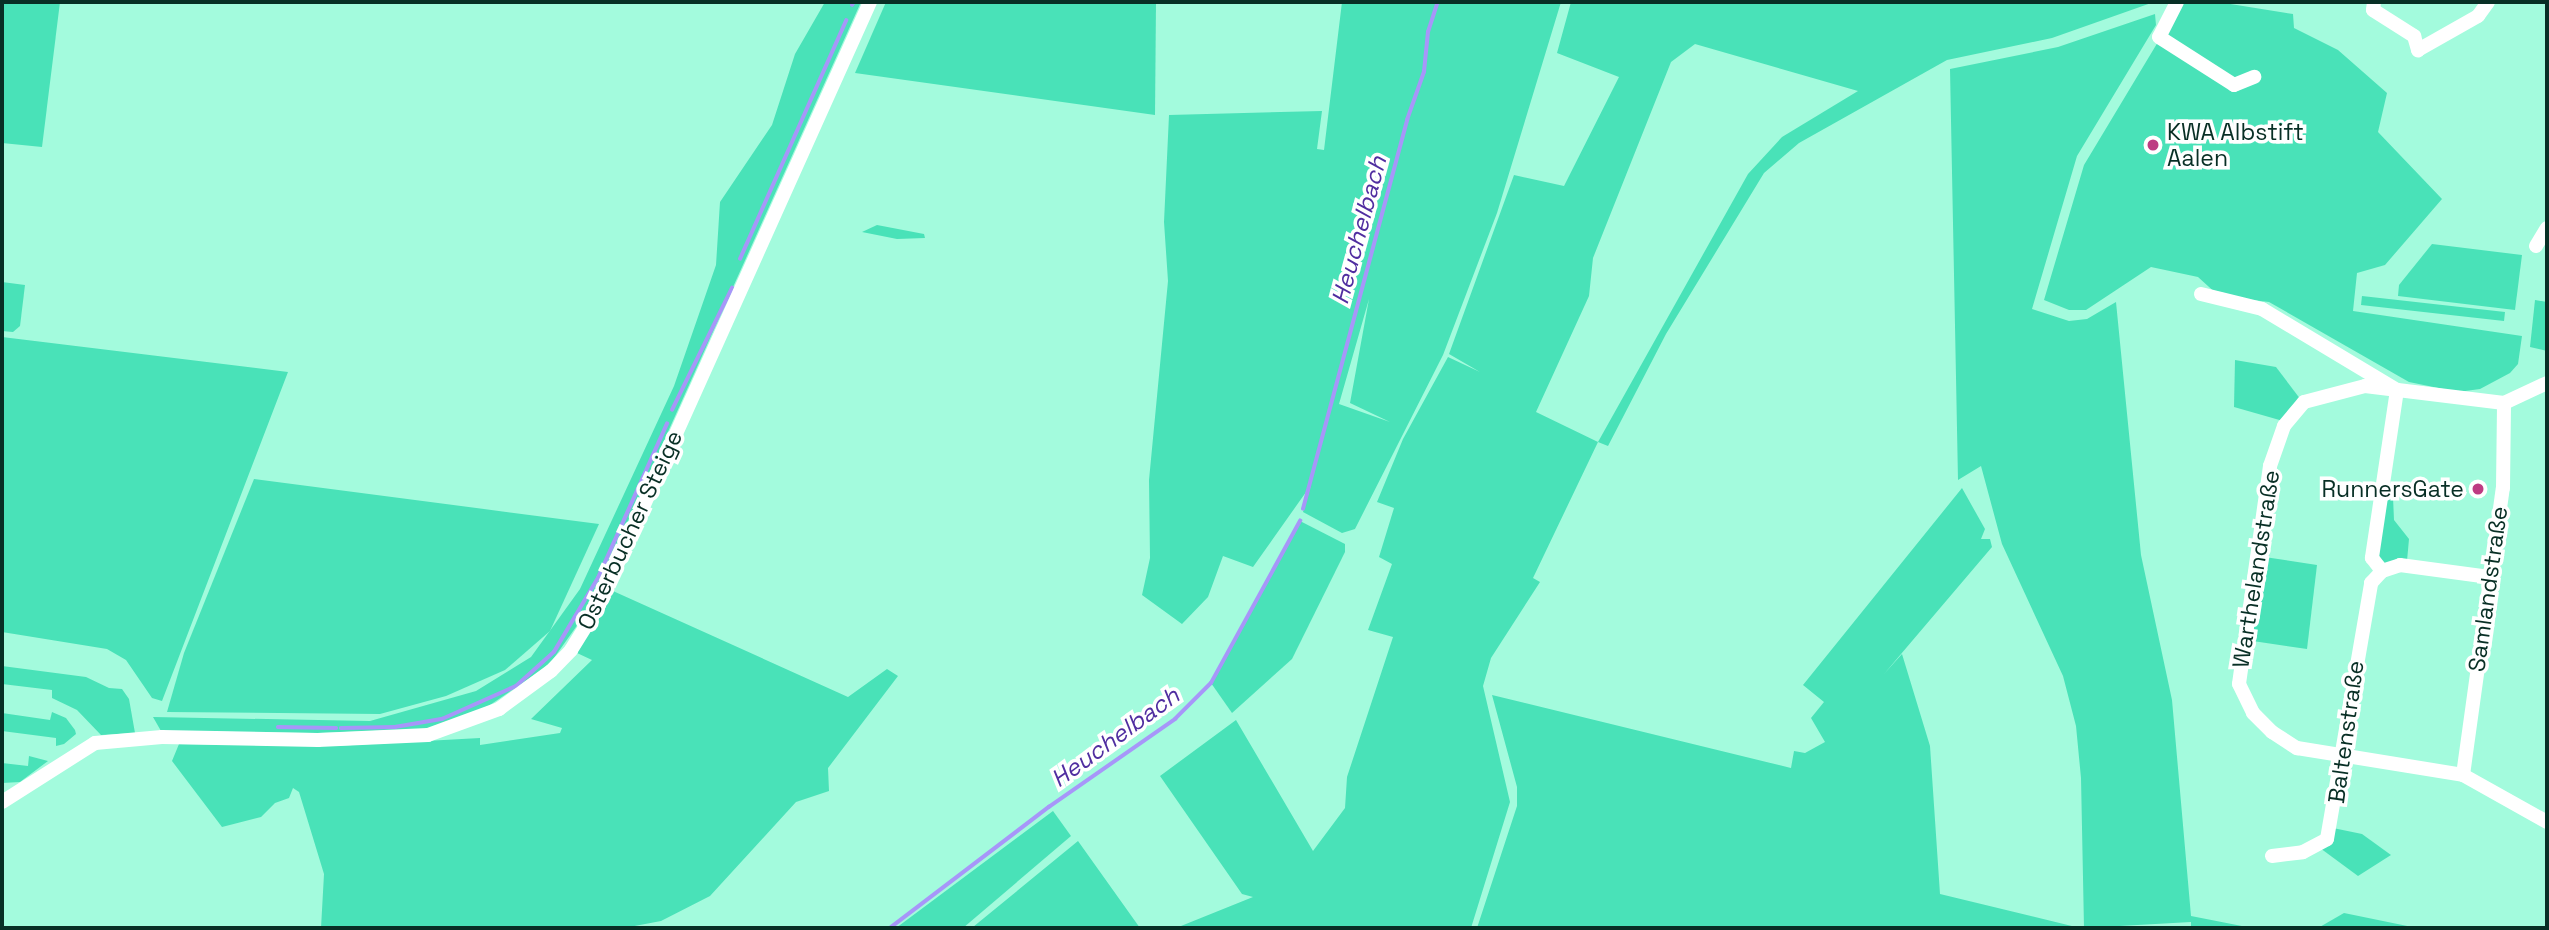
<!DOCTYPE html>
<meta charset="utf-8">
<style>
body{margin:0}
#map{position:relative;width:2549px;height:930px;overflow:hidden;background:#a3fbdd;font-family:"Space Grotesk",sans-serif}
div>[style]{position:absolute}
.green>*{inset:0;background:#49e2b8}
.stream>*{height:3.5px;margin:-1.75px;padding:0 1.75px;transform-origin:1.75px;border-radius:1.75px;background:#a796f9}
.street>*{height:14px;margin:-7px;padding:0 7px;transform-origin:7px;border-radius:7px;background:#fff}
.dots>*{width:19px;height:19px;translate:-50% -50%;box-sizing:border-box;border:4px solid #fff;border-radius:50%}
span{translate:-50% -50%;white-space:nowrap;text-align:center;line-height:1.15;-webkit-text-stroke:7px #fff;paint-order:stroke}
.poi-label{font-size:23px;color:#082f25}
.left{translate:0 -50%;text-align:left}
.right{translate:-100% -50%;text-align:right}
.street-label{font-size:23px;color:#082f25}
.water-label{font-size:24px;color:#502ea0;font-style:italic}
.frame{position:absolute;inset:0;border:4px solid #082f25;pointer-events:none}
</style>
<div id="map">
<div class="green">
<div style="clip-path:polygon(2px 2px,60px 2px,42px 147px,2px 143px)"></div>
<div style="clip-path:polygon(825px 2px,861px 2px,588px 610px,549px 665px,484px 709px,427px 729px,317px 733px,161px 731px,153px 717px,370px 721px,476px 691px,531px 657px,580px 589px,674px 386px,716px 265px,720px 202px,772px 125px,795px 54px)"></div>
<div style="clip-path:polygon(886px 2px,1156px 2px,1155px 115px,855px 73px)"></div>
<div style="clip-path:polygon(evenodd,1342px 2px,1561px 2px,1497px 213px,1443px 355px,1355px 529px,1342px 533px,1303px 512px,1311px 485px,1253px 567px,1223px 556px,1208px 597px,1182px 624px,1142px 595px,1150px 558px,1149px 480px,1168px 281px,1164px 222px,1169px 115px,1322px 111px,1317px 149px,1324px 150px,1342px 2px,1369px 299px,1350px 403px,1390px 422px,1339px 404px,1369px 299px)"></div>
<div style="clip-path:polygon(evenodd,1571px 2px,2154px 2px,2052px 38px,1947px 60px,1799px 143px,1764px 173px,1666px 334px,1608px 446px,1598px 442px,1533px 578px,1540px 582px,1491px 658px,1483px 686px,1510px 802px,1471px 928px,1176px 928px,1253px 897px,1242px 894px,1160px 776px,1236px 720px,1313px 851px,1345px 808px,1347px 777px,1393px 637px,1368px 630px,1392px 564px,1379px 557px,1394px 508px,1377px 502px,1403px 439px,1448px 357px,1480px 372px,1449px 354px,1514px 175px,1564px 186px,1619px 77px,1557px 53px,1571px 2px,1695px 44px,1858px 91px,1782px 137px,1748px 174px,1598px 442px,1536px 412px,1589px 296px,1593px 258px,1671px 62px,1695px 44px)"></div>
<div style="clip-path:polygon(2182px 2px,2218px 2px,2293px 14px,2294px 28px,2338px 50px,2387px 93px,2378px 132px,2442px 199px,2385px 265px,2357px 273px,2353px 311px,2522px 336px,2518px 364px,2510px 373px,2480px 389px,2458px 392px,2409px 382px,2269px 302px,2219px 296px,2198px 277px,2151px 267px,2086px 310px,2069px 310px,2044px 300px,2084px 165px)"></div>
<div style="clip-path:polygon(2155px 14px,2156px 25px,2077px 156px,2032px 309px,2069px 321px,2087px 319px,2116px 302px,2141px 555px,2172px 700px,2191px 916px,2252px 928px,2191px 928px,2191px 922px,2084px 928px,2081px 778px,2076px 726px,2063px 676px,2002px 544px,1981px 466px,1958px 480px,1950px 69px,2058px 47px)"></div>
<div style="clip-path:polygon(877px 225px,924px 234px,925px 238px,897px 239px,862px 232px)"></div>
<div style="clip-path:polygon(2432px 244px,2522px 255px,2515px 310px,2398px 296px,2399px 285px)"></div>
<div style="clip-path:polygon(2px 282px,25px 285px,20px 326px,13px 332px,2px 331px)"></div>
<div style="clip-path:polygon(2362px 296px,2505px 312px,2504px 321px,2361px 305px)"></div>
<div style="clip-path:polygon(2535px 300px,2547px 302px,2547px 351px,2530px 347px)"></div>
<div style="clip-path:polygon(2px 337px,288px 372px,162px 701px,152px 698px,126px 660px,107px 649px,2px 632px)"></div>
<div style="clip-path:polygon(2235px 360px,2276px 367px,2301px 400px,2283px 421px,2234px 407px)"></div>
<div style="clip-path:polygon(254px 479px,599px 524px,550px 631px,505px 670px,446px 696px,380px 714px,167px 712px,184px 653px)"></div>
<div style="clip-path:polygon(1962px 488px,1985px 529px,1981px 539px,1990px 539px,1992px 547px,1884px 674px,1902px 654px,1930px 746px,1940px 894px,2080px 928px,1477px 928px,1517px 806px,1517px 787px,1492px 695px,1791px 768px,1794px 751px,1805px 753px,1825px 742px,1811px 718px,1824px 702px,1803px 685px)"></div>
<div style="clip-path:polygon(2382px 495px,2393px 497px,2394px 520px,2409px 539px,2407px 561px,2384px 566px,2375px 557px)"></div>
<div style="clip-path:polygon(1300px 521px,1345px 544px,1345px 552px,1292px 659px,1232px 713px,1211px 683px)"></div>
<div style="clip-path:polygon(2258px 556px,2317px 565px,2307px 649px,2246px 640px)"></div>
<div style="clip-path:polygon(613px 591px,848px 697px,887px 669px,898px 676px,828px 768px,829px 791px,796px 802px,710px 896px,661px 921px,624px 928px,321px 928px,324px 874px,299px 792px,293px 788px,289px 798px,275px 803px,261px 817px,222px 827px,172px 761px,179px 744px,335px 746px,480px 738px,480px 745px,560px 733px,562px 728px,531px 719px,592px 660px,577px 653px)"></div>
<div style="clip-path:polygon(2px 666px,86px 677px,109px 688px,122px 689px,129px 699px,135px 733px,101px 735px,77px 710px,52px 698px,52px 690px,2px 684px)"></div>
<div style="clip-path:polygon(52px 712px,66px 718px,75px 730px,76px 734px,64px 744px,56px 746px,56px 738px,2px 731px,2px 713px,50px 720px)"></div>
<div style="clip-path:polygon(29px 756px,48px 761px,20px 782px,2px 783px,2px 763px,28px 766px)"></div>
<div style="clip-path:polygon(1053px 811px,1071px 836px,963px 928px,896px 928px)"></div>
<div style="clip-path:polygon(2333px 828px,2362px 834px,2391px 855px,2358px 876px,2320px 848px)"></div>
<div style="clip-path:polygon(1078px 841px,1140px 928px,971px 928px,973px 927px)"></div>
<div style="clip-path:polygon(2344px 913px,2417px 928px,2318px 928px)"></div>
</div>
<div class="stream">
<div style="left:852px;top:5px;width:4px;rotate:-56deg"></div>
<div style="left:740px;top:259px;width:261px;rotate:-66deg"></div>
<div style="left:672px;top:410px;width:136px;rotate:-63.8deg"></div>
<div style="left:1303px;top:509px;width:403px;rotate:-75deg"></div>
<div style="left:1407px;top:120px;width:51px;rotate:-70.5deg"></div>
<div style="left:1424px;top:72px;width:40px;rotate:-84.3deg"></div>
<div style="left:1428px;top:32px;width:32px;rotate:-72deg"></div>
<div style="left:278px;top:727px;width:58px;rotate:1deg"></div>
<div style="left:341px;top:728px;width:54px;rotate:-1.1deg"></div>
<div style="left:395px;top:727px;width:48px;rotate:-9.7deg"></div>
<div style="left:442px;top:719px;width:81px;rotate:-24deg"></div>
<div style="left:516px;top:686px;width:51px;rotate:-41.8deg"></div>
<div style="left:554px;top:652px;width:86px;rotate:-59.3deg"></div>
<div style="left:598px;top:578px;width:169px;rotate:-65.9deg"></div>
<div style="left:890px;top:928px;width:200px;rotate:-37.3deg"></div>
<div style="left:1049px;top:807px;width:154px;rotate:-34.9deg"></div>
<div style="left:1175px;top:719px;width:51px;rotate:-45deg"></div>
<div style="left:1211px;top:683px;width:185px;rotate:-61.2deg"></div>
</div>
<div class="street">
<div style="left:2177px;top:2px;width:39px;rotate:117deg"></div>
<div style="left:2159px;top:37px;width:89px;rotate:32.6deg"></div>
<div style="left:2234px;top:85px;width:22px;rotate:-22deg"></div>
<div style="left:2374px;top:2px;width:8px;rotate:97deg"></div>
<div style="left:2373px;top:10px;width:49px;rotate:32.4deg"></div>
<div style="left:2414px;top:36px;width:15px;rotate:74deg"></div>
<div style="left:2418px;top:50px;width:69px;rotate:-29.5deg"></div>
<div style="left:2478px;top:16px;width:17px;rotate:-54deg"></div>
<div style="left:2536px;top:246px;width:21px;rotate:-59deg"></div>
<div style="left:2201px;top:294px;width:63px;rotate:13.8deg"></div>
<div style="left:2262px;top:309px;width:157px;rotate:31deg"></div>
<div style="left:2397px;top:390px;width:170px;rotate:98.5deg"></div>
<div style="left:2372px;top:558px;width:16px;rotate:52deg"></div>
<div style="left:2547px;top:383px;width:47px;rotate:155.1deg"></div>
<div style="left:2504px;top:403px;width:140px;rotate:-173deg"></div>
<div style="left:2365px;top:386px;width:63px;rotate:165.3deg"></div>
<div style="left:2304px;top:402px;width:31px;rotate:130deg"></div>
<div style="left:2284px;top:426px;width:42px;rotate:109.3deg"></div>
<div style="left:2270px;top:466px;width:220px;rotate:98.1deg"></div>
<div style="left:2239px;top:684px;width:32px;rotate:64deg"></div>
<div style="left:2253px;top:713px;width:27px;rotate:45deg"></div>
<div style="left:2272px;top:732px;width:30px;rotate:33deg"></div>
<div style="left:2297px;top:748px;width:168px;rotate:9.2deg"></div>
<div style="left:2463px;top:775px;width:96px;rotate:29.2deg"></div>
<div style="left:2463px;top:775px;width:290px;rotate:-82.1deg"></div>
<div style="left:2503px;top:488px;width:85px;rotate:-89.3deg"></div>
<div style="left:2px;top:802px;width:110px;rotate:-32.4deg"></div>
<div style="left:95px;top:743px;width:67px;rotate:-5.1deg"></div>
<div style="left:162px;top:737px;width:156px;rotate:1.1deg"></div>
<div style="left:318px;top:740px;width:110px;rotate:-2.6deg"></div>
<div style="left:428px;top:735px;width:76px;rotate:-20.1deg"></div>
<div style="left:499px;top:709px;width:64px;rotate:-36.2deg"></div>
<div style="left:551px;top:671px;width:29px;rotate:-46deg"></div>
<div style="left:571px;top:650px;width:53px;rotate:-58.1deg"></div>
<div style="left:599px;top:605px;width:661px;rotate:-65.8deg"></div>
<div style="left:2272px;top:856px;width:31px;rotate:-7deg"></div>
<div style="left:2303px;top:852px;width:27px;rotate:-28deg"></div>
<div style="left:2327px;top:839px;width:260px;rotate:-80.2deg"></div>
<div style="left:2371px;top:583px;width:16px;rotate:-47deg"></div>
<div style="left:2382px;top:571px;width:19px;rotate:-18deg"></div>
<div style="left:2400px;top:565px;width:90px;rotate:7.7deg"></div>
</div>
<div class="dots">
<div style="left:2153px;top:145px;background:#bd3b82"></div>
<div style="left:2478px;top:489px;background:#bd3b82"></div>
</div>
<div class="poi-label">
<span class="left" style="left:2167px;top:145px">KWA Albstift<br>Aalen</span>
<span class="right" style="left:2464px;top:489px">RunnersGate</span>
</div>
<div class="street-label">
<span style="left:630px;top:530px;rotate:-65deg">Osterbucher Steige</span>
<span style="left:2256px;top:569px;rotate:-81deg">Warthelandstraße</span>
<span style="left:2488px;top:589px;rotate:-82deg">Samlandstraße</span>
<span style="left:2346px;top:732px;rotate:-82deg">Baltenstraße</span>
</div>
<div class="water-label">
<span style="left:1359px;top:230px;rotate:-75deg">Heuchelbach</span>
<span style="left:1115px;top:737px;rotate:-36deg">Heuchelbach</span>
</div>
<div class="frame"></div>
</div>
